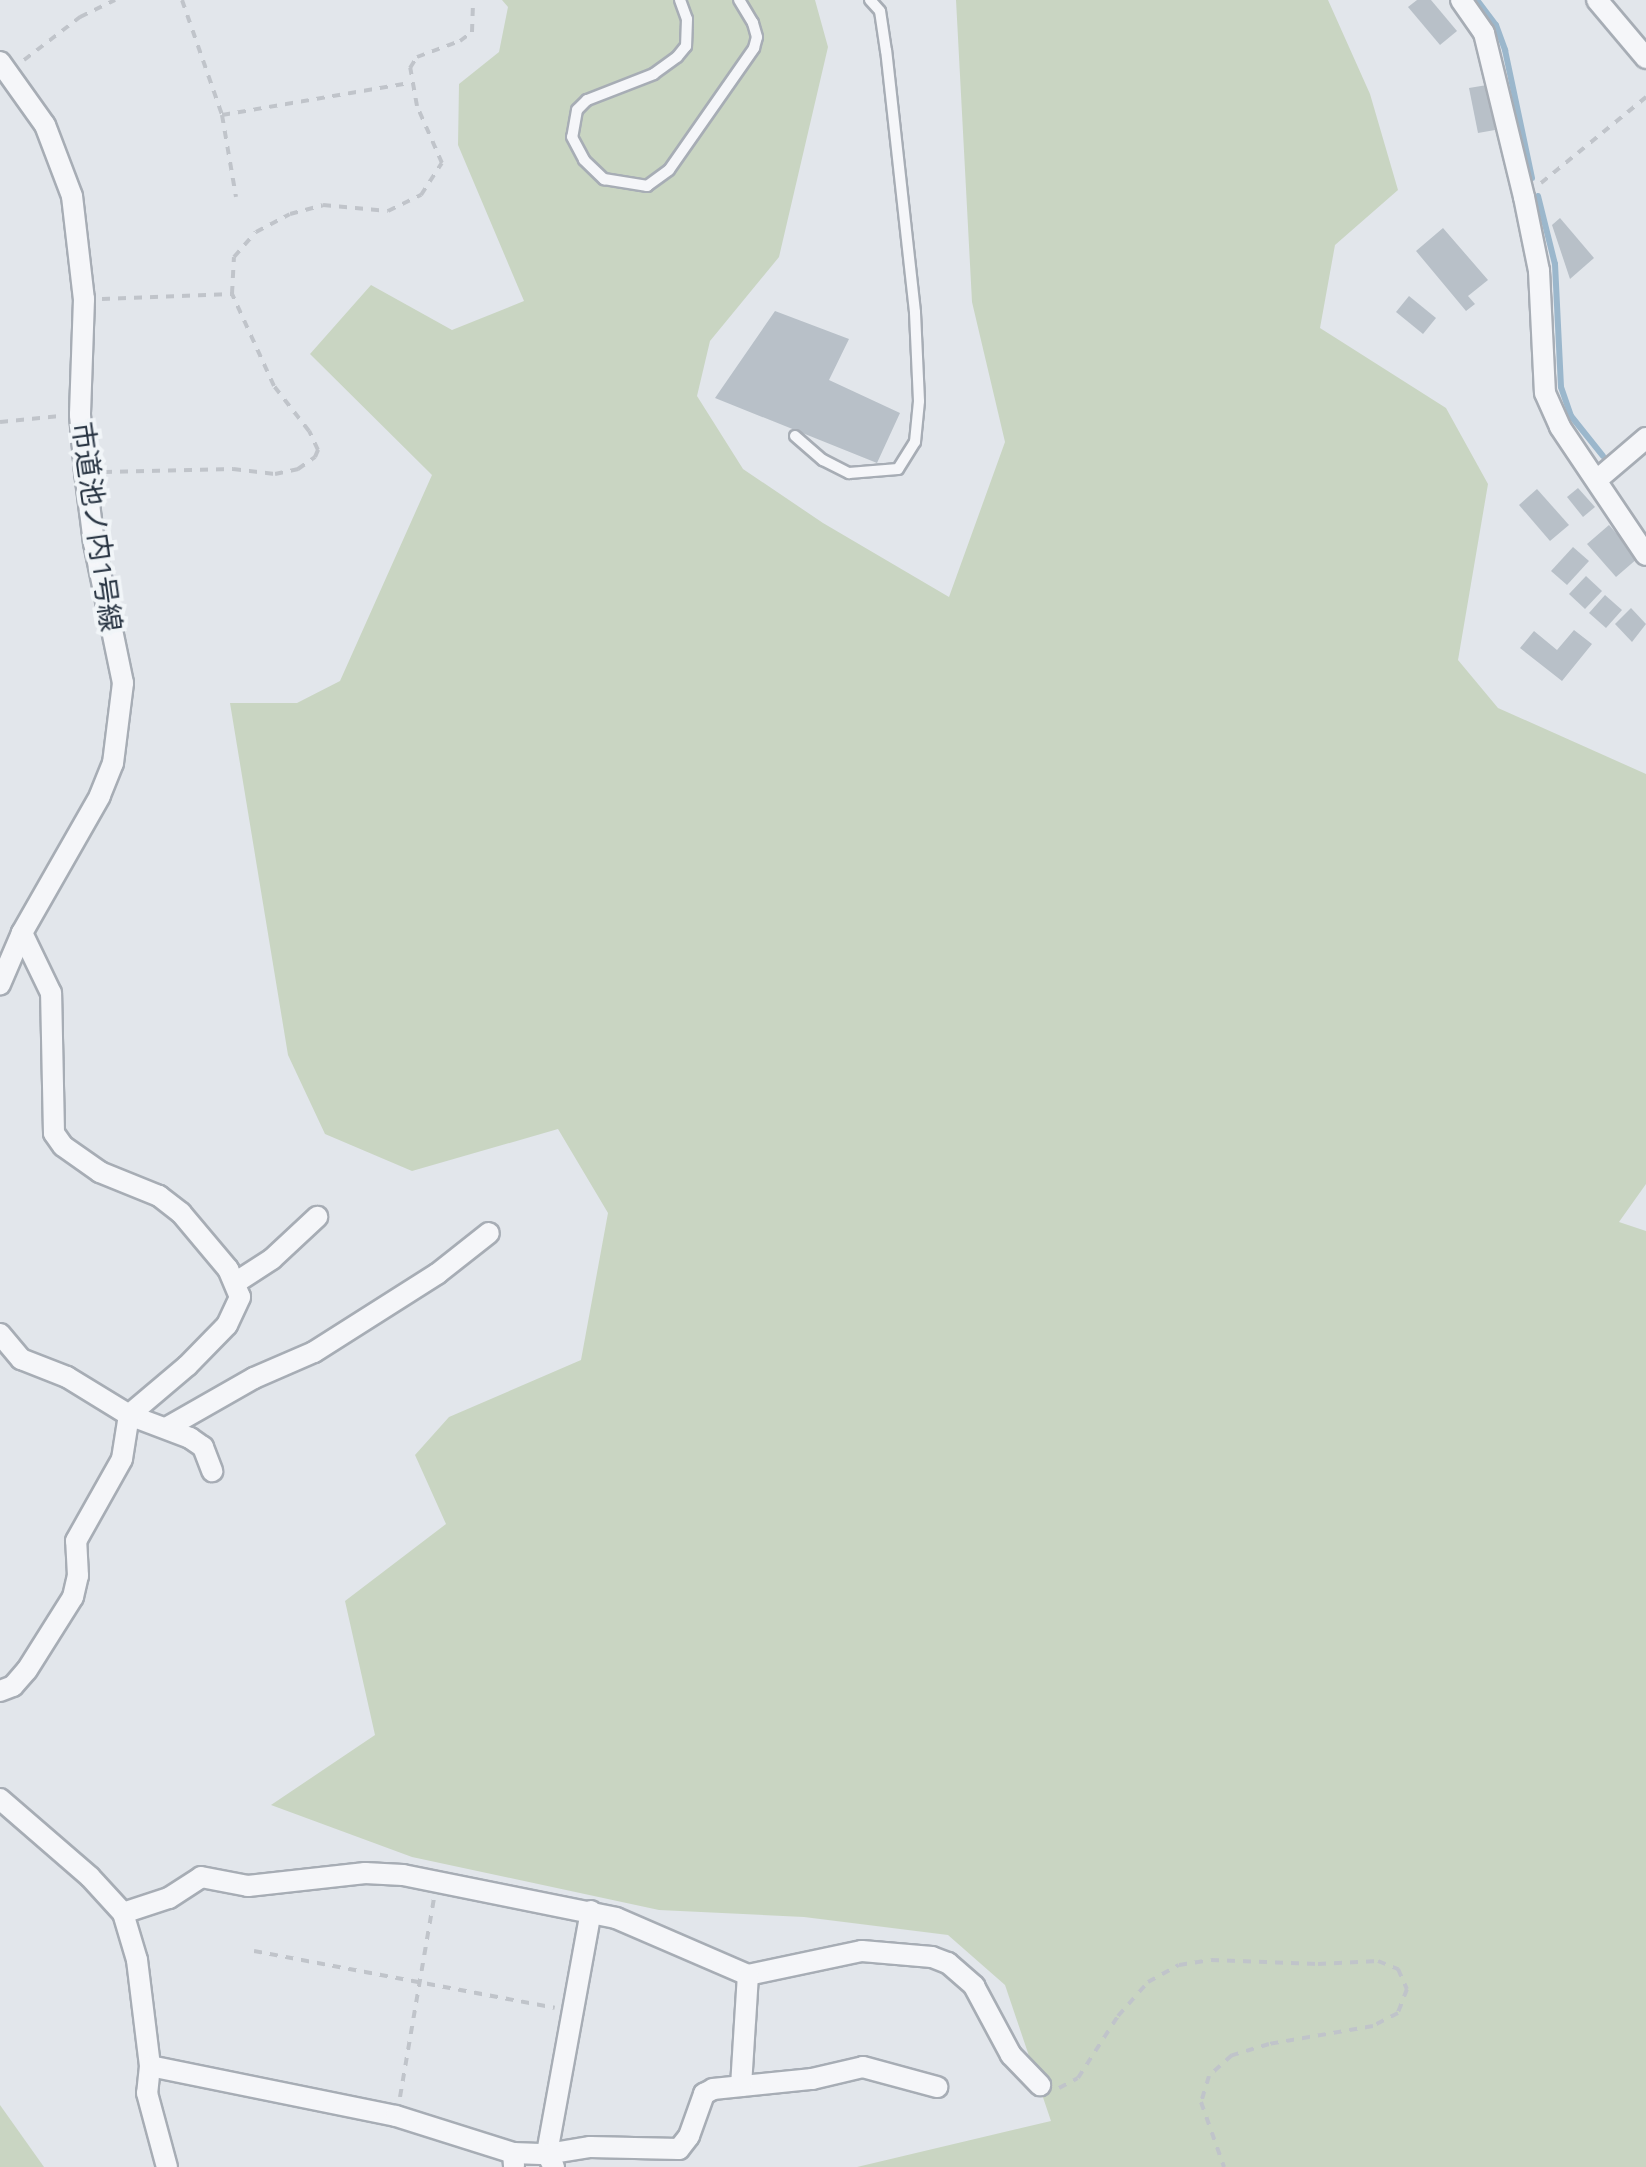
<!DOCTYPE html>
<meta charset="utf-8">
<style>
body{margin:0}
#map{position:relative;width:1646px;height:2167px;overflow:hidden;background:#e2e6eb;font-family:"Titillium Web","Noto Sans JP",sans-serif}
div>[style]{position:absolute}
.green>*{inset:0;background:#c9d5c2}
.stream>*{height:6px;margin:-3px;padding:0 3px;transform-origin:3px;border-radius:3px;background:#9bb7cc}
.building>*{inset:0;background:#b8c0c8}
.path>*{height:4px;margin-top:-2px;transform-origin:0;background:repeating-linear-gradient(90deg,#c0c4ca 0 8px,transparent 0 16px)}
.roads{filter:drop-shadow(2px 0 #a7adb5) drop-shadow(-2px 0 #a7adb5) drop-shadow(0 2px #a7adb5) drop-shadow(0 -2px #a7adb5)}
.service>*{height:10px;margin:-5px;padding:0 5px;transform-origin:5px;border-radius:5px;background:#f5f6f9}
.minor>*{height:20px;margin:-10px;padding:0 10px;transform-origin:10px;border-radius:10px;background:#f5f6f9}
span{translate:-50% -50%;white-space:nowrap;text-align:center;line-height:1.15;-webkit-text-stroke:8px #f1f5f8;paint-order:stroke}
.street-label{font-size:28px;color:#293543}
</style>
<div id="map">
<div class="green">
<div style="clip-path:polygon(502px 0,815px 0,828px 47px,779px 257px,710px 341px,697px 396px,743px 469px,823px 523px,949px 597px,1005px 442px,972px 302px,956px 0,1328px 0,1370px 94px,1398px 190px,1335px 245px,1320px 328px,1446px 408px,1488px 484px,1458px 660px,1498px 708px,1646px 774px,1646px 1184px,1619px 1222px,1646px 1231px,1646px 2167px,857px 2167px,1051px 2121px,1005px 1985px,948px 1935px,804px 1917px,659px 1910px,412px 1857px,271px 1805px,375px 1735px,345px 1601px,446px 1524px,415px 1455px,449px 1417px,581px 1360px,608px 1213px,558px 1129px,412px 1171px,325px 1134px,288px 1055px,230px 703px,297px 703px,340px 681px,432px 475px,310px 354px,371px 285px,452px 330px,524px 301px,458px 145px,459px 84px,499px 52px,508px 7px)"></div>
<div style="clip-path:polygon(0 2105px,44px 2167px,0 2167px)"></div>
</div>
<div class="stream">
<div style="left:1477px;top:0;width:31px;rotate:53deg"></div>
<div style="left:1496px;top:25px;width:27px;rotate:70deg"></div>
<div style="left:1505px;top:50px;width:131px;rotate:78.1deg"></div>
<div style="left:1538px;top:196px;width:70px;rotate:76deg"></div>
<div style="left:1555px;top:264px;width:123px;rotate:87.2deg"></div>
<div style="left:1561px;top:387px;width:31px;rotate:71deg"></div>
<div style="left:1571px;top:416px;width:51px;rotate:51.3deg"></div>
</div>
<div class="building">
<div style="clip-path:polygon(1417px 0,1431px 0,1457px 31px,1440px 45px,1408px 7px)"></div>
<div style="clip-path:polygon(1487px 85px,1495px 130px,1478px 133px,1469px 88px)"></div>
<div style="clip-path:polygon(1560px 218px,1594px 258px,1570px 279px,1552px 225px)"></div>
<div style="clip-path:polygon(1443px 228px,1488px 280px,1468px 296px,1475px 304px,1466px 311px,1416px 251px)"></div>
<div style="clip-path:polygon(1409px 296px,1436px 318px,1423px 334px,1396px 312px)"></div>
<div style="clip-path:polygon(775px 311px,849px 339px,829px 380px,900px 413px,877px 463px,715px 398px)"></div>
<div style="clip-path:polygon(1578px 488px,1595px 507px,1583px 517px,1567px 497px)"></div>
<div style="clip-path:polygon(1537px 489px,1569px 525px,1550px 541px,1519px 505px)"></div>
<div style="clip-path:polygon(1609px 525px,1638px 558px,1616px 577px,1587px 544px)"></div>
<div style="clip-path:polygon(1573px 547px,1589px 561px,1567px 585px,1551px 571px)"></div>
<div style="clip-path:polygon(1586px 576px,1602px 591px,1585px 609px,1569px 594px)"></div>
<div style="clip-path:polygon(1605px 595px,1622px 610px,1606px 628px,1589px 613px)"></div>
<div style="clip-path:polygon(1631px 608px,1646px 624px,1632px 642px,1615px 624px)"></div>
<div style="clip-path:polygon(1574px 630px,1592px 644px,1562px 681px,1520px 648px,1534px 631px,1557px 650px)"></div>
</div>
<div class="path">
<div style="left:182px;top:0;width:122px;rotate:70.8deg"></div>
<div style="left:222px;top:115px;width:83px;rotate:80.3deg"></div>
<div style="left:24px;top:60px;width:71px;rotate:-37.5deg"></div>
<div style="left:80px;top:17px;width:39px;rotate:-26deg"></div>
<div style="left:222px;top:115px;width:190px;rotate:-9.7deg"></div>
<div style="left:1541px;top:183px;width:136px;rotate:-39.3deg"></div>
<div style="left:102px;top:299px;width:130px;rotate:-2.2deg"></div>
<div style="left:0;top:422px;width:60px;rotate:-5.7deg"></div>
<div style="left:104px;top:472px;width:129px;rotate:-1.3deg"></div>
<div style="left:233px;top:469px;width:42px;rotate:6.8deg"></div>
<div style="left:275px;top:474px;width:24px;rotate:-12deg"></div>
<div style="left:298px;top:469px;width:21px;rotate:-35deg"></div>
<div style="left:315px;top:457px;width:8px;rotate:-67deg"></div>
<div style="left:318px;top:450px;width:21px;rotate:-115deg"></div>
<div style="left:309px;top:431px;width:57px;rotate:-127.9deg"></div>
<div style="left:274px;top:386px;width:101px;rotate:-114.5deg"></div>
<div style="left:232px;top:294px;width:37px;rotate:-87deg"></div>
<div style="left:234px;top:257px;width:33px;rotate:-49deg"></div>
<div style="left:256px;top:232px;width:38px;rotate:-28deg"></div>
<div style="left:290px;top:214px;width:34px;rotate:-15deg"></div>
<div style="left:323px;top:205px;width:65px;rotate:5.3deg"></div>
<div style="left:388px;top:211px;width:37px;rotate:-26deg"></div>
<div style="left:421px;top:195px;width:38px;rotate:-57deg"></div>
<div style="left:442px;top:163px;width:62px;rotate:-113.7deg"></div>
<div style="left:417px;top:106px;width:39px;rotate:-100deg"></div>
<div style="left:410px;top:68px;width:13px;rotate:-58deg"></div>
<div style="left:417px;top:57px;width:46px;rotate:-20.4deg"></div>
<div style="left:460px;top:41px;width:15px;rotate:-37deg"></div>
<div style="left:472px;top:32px;width:32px;rotate:-88deg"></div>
<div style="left:254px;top:1951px;width:306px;rotate:10.7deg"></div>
<div style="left:1059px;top:2088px;width:21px;rotate:-28deg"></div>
<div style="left:1078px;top:2078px;width:74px;rotate:-57.2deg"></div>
<div style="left:1118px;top:2016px;width:45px;rotate:-48.6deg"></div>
<div style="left:1148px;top:1982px;width:35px;rotate:-29deg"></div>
<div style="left:1179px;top:1965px;width:32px;rotate:-9deg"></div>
<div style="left:1211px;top:1960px;width:107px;rotate:2.1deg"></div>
<div style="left:1318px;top:1964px;width:60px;rotate:-2.9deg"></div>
<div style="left:1378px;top:1961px;width:22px;rotate:22deg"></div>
<div style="left:1398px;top:1969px;width:22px;rotate:66deg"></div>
<div style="left:1407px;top:1989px;width:26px;rotate:111deg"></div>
<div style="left:1398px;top:2013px;width:28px;rotate:153deg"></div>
<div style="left:1373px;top:2026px;width:106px;rotate:170.2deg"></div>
<div style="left:1269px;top:2044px;width:39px;rotate:163deg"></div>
<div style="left:1232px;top:2055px;width:31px;rotate:138deg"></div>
<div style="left:1209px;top:2076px;width:27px;rotate:107deg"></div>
<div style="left:1201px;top:2102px;width:69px;rotate:70.5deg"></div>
<div style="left:400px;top:2097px;width:201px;rotate:-80.3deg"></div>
</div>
<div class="roads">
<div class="service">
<div style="left:680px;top:0;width:20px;rotate:70deg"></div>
<div style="left:687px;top:19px;width:27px;rotate:92deg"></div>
<div style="left:686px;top:46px;width:14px;rotate:129deg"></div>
<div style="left:677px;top:57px;width:29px;rotate:144deg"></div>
<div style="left:654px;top:74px;width:72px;rotate:158.8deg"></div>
<div style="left:587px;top:100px;width:14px;rotate:135deg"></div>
<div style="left:577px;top:110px;width:27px;rotate:100deg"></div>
<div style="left:572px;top:137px;width:26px;rotate:62deg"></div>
<div style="left:584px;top:160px;width:28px;rotate:44deg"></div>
<div style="left:604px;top:179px;width:44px;rotate:9.2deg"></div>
<div style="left:647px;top:186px;width:27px;rotate:-36deg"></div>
<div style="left:669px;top:170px;width:149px;rotate:-55.1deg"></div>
<div style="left:754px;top:48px;width:11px;rotate:-75deg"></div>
<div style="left:757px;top:37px;width:15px;rotate:-106deg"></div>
<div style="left:753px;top:23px;width:27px;rotate:-121deg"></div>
<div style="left:795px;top:436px;width:37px;rotate:41deg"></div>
<div style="left:823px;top:460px;width:29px;rotate:27deg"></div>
<div style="left:849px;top:473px;width:49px;rotate:-4.7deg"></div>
<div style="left:898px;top:469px;width:32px;rotate:-58deg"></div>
<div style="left:915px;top:442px;width:41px;rotate:-84.4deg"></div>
<div style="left:919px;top:401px;width:89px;rotate:-92.6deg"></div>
<div style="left:915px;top:312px;width:263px;rotate:-96.3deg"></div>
<div style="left:886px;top:51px;width:40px;rotate:-98.5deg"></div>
<div style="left:880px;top:11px;width:15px;rotate:-132deg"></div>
</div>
<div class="minor">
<div style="left:1461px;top:0;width:40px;rotate:55.1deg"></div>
<div style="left:1484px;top:33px;width:169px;rotate:76.3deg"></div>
<div style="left:1524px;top:197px;width:76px;rotate:78.5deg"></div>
<div style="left:1539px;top:271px;width:122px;rotate:87.2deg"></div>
<div style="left:1545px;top:393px;width:37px;rotate:66deg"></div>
<div style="left:1560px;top:427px;width:154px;rotate:56.1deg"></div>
<div style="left:1597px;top:0;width:76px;rotate:49.8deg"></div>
<div style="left:0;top:62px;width:77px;rotate:54.5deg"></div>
<div style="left:45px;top:125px;width:76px;rotate:69.2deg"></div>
<div style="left:72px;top:196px;width:104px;rotate:83.4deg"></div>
<div style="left:84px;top:299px;width:116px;rotate:92deg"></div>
<div style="left:80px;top:415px;width:57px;rotate:85deg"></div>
<div style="left:85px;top:472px;width:72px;rotate:82.8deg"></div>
<div style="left:94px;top:543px;width:143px;rotate:78.3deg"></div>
<div style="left:123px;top:683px;width:81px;rotate:97.1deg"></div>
<div style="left:113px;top:763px;width:35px;rotate:112deg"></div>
<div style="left:100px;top:796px;width:158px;rotate:119.7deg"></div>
<div style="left:22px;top:933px;width:56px;rotate:113.3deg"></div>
<div style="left:1598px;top:479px;width:63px;rotate:-40.5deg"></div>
<div style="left:235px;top:1283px;width:44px;rotate:-33deg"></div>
<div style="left:272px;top:1259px;width:62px;rotate:-43deg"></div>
<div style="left:0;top:1334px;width:33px;rotate:50deg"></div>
<div style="left:21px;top:1359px;width:49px;rotate:21.4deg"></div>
<div style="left:67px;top:1377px;width:73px;rotate:31.5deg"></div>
<div style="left:129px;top:1415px;width:65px;rotate:20.7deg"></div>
<div style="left:190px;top:1438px;width:16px;rotate:35deg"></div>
<div style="left:203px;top:1447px;width:26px;rotate:69deg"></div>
<div style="left:168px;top:1427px;width:99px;rotate:-29.7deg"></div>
<div style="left:254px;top:1378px;width:65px;rotate:-23.4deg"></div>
<div style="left:314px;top:1352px;width:146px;rotate:-32.4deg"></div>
<div style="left:437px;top:1274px;width:66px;rotate:-38.3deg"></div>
<div style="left:0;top:1691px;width:14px;rotate:-21deg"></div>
<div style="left:13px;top:1686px;width:21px;rotate:-49deg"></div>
<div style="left:27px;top:1670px;width:86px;rotate:-57.8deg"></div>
<div style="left:73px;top:1597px;width:22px;rotate:-77deg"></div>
<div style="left:78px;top:1576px;width:35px;rotate:-93deg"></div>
<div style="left:76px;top:1541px;width:94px;rotate:-60.7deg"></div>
<div style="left:122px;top:1459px;width:45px;rotate:-81deg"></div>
<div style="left:129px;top:1415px;width:76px;rotate:-40.2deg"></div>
<div style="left:187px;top:1366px;width:57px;rotate:-45.7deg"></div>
<div style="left:227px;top:1325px;width:31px;rotate:-65deg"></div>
<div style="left:240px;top:1297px;width:30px;rotate:-113deg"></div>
<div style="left:228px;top:1269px;width:73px;rotate:-130deg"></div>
<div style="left:181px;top:1213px;width:28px;rotate:-142deg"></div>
<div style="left:159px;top:1196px;width:64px;rotate:-157.9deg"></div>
<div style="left:100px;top:1172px;width:45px;rotate:-144.9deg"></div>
<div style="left:63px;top:1146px;width:16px;rotate:-125deg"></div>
<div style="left:54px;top:1133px;width:140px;rotate:-91.2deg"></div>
<div style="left:51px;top:993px;width:67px;rotate:-115.8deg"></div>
<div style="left:0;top:1799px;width:119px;rotate:40.9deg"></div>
<div style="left:90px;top:1877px;width:49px;rotate:47.5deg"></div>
<div style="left:123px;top:1913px;width:49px;rotate:73.4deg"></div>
<div style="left:137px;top:1960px;width:107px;rotate:83deg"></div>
<div style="left:150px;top:2066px;width:251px;rotate:11.5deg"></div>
<div style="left:396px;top:2116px;width:123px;rotate:17.5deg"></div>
<div style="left:591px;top:1911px;width:247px;rotate:100.3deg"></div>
<div style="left:547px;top:2154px;width:44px;rotate:-9.2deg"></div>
<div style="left:590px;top:2147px;width:89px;rotate:1.3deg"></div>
<div style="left:679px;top:2149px;width:16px;rotate:-52deg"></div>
<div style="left:689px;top:2136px;width:45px;rotate:-70.3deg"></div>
<div style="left:704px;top:2094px;width:10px;rotate:-29deg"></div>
<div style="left:713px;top:2089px;width:100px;rotate:-5.8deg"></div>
<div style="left:812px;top:2079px;width:52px;rotate:-13.2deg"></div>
<div style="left:863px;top:2067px;width:77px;rotate:15.1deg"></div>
<div style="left:123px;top:1913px;width:48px;rotate:-18.1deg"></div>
<div style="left:169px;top:1898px;width:38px;rotate:-33deg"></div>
<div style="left:201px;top:1877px;width:48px;rotate:10.8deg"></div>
<div style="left:248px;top:1886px;width:118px;rotate:-6.3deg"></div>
<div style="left:365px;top:1873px;width:38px;rotate:3deg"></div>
<div style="left:403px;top:1875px;width:217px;rotate:11.4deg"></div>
<div style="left:616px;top:1918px;width:144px;rotate:23.4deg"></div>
<div style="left:748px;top:1975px;width:116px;rotate:-11.9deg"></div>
<div style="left:862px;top:1951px;width:70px;rotate:4.9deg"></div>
<div style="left:932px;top:1957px;width:17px;rotate:21deg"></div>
<div style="left:948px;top:1963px;width:35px;rotate:41deg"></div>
<div style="left:974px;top:1986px;width:78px;rotate:61.8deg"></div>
<div style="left:1011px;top:2055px;width:42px;rotate:46deg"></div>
<div style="left:150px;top:2066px;width:27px;rotate:96deg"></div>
<div style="left:147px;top:2093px;width:77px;rotate:74.9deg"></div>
<div style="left:741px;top:2086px;width:111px;rotate:-86.4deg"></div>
<div style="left:514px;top:2166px;width:13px;rotate:-94deg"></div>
<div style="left:513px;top:2153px;width:34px;rotate:2deg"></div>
<div style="left:547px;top:2154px;width:15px;rotate:62deg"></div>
</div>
</div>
<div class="street-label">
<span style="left:97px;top:527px;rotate:82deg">市道池ノ内1号線</span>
</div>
</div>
